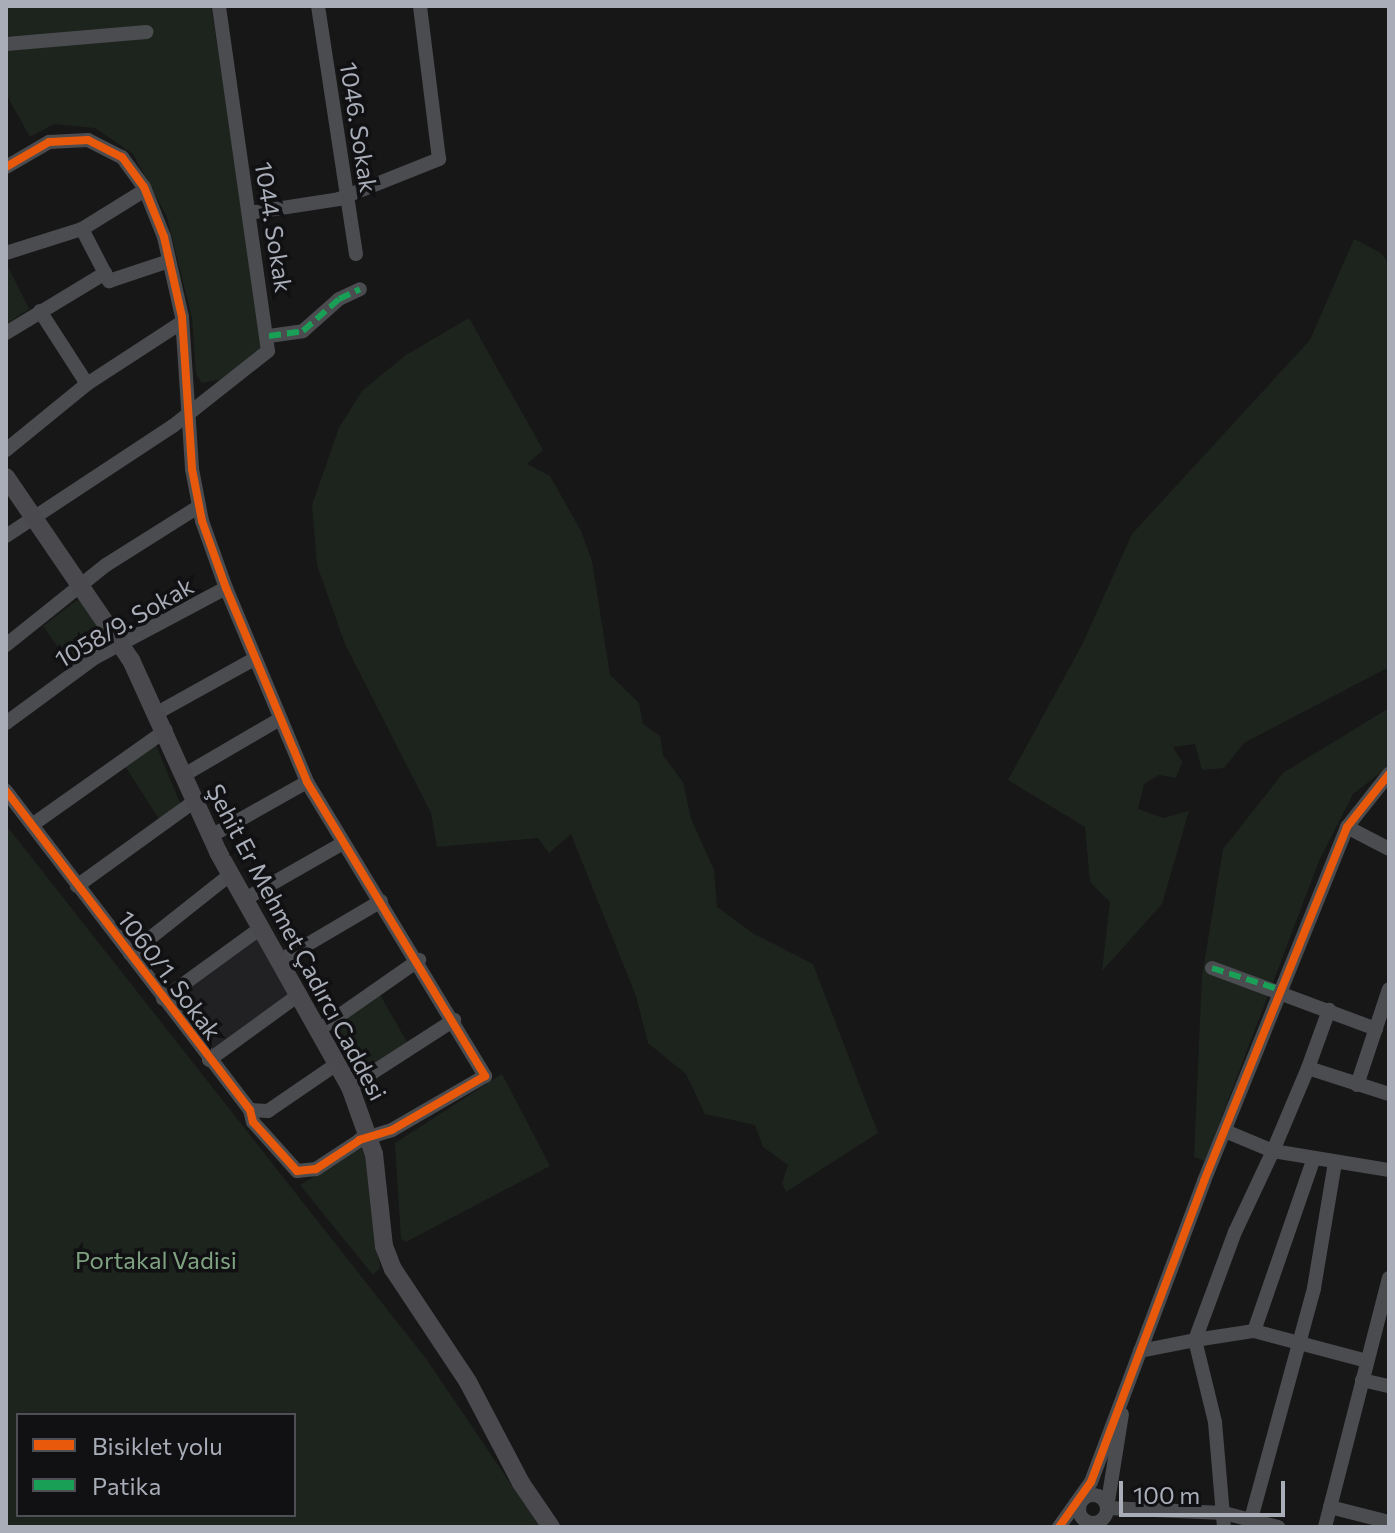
<!DOCTYPE html>
<meta charset="utf-8">
<style>
body{margin:0}
#map{position:relative;width:1395px;height:1533px;overflow:hidden;background:#171717;font-family:Commissioner,sans-serif}
div>[style]{position:absolute}
.built>*{inset:0;background:#212123}
.green>*{inset:0;background:#1d241e}
.street>*{height:14px;margin:-7px;padding:0 7px;transform-origin:7px;border-radius:7px;background:#4b4c50}
.street>.ring{margin:-7px;padding:0;box-sizing:content-box;background:none;border:14px solid #4b4c50;border-radius:50%}
.secondary>*{height:18px;margin:-9px;padding:0 9px;transform-origin:9px;border-radius:9px;background:#4a4a4e}
.quiet>*{height:6px;margin-top:-3px;transform-origin:0;background:repeating-linear-gradient(90deg,#1a9f57 0 12px,transparent 0 18px)}
.cycleway>*{height:8px;margin:-4px;padding:0 4px;transform-origin:4px;border-radius:4px;background:#e8590c}
span{translate:-50% -50%;white-space:nowrap;text-align:center;line-height:1.15;-webkit-text-stroke:7px #111113;paint-order:stroke}
.street-label{font-size:24px;color:#a8adb8}
.park-label{font-size:24px;color:#7fa381}
.frame{position:absolute;inset:0;border:8px solid #a8adb8;pointer-events:none}
.legend{position:absolute;left:16px;top:1413px;width:280px;height:104px;box-sizing:border-box;background:#111113;border:2px solid #4d4f55;margin:0;padding:10px 14px;list-style:none;font-size:24px;color:#a8adb8}
.legend li{display:flex;align-items:center;gap:16px;height:40px}
.legend b{width:40px;border:2px solid #4d4f55}
.scale{position:absolute;left:1119px;top:1481px;width:166px;height:36px;box-sizing:border-box;border:4px solid #a8adb8;border-top:0;padding-left:10px;font-size:24px;line-height:28px;white-space:nowrap;color:#a8adb8;-webkit-text-stroke:6px #111113;paint-order:stroke}
</style>
<div id="map">
<div class="built">
<div style="clip-path:polygon(259px 936px,294px 994px,210px 1053px,168px 1000px)"></div>
</div>
<div class="green">
<div style="clip-path:polygon(6px 6px,211px 6px,263px 337px,260px 350px,222px 379px,202px 383px,196px 374px,192px 318px,167px 217px,133px 154px,95px 128px,54px 124px,30px 137px,6px 94px,6px 52px,14px 42px,6px 33px)"></div>
<div style="clip-path:polygon(1354px 239px,1381px 253px,1389px 264px,1389px 667px,1244px 743px,1224px 768px,1202px 770px,1195px 744px,1173px 747px,1182px 762px,1176px 778px,1159px 775px,1144px 784px,1138px 809px,1163px 818px,1189px 811px,1162px 904px,1102px 971px,1110px 902px,1090px 882px,1085px 827px,1008px 780px,1082px 645px,1132px 534px,1310px 340px)"></div>
<div style="clip-path:polygon(6px 263px,29px 309px,6px 324px)"></div>
<div style="clip-path:polygon(469px 318px,543px 450px,527px 464px,550px 476px,581px 531px,592px 561px,610px 675px,639px 703px,643px 724px,660px 736px,663px 755px,683px 782px,691px 819px,714px 870px,717px 907px,754px 934px,813px 964px,878px 1133px,786px 1192px,782px 1183px,788px 1165px,763px 1147px,755px 1125px,705px 1114px,686px 1074px,648px 1043px,636px 996px,571px 834px,549px 853px,538px 838px,437px 847px,431px 813px,345px 644px,317px 565px,312px 505px,339px 428px,362px 391px,406px 355px)"></div>
<div style="clip-path:polygon(81px 597px,111px 641px,73px 669px,43px 626px)"></div>
<div style="clip-path:polygon(1389px 708px,1389px 766px,1353px 794px,1319px 861px,1205px 1161px,1194px 1157px,1202px 976px,1223px 849px,1283px 773px)"></div>
<div style="clip-path:polygon(156px 745px,180px 803px,159px 819px,125px 766px)"></div>
<div style="clip-path:polygon(evenodd,6px 825px,427px 1360px,540px 1527px,6px 1527px,6px 825px,18px 1415px,294px 1415px,294px 1515px,18px 1515px,18px 1415px)"></div>
<div style="clip-path:polygon(379px 993px,407px 1042px,365px 1069px,333px 1025px)"></div>
<div style="clip-path:polygon(502px 1074px,550px 1166px,406px 1242px,401px 1239px,395px 1143px)"></div>
<div style="clip-path:polygon(364px 1145px,380px 1268px,373px 1275px,300px 1185px)"></div>
</div>
<div class="street">
<div style="left:318px;top:6px;width:251px;rotate:81.3deg"></div>
<div style="left:6px;top:44px;width:141px;rotate:-4.9deg"></div>
<div style="left:6px;top:167px;width:50px;rotate:-30.2deg"></div>
<div style="left:49px;top:142px;width:39px;rotate:-3deg"></div>
<div style="left:88px;top:140px;width:38px;rotate:27deg"></div>
<div style="left:122px;top:157px;width:37px;rotate:54deg"></div>
<div style="left:144px;top:187px;width:54px;rotate:68.2deg"></div>
<div style="left:164px;top:237px;width:82px;rotate:77.3deg"></div>
<div style="left:182px;top:317px;width:152px;rotate:86.2deg"></div>
<div style="left:192px;top:469px;width:53px;rotate:79.1deg"></div>
<div style="left:202px;top:521px;width:71px;rotate:70.3deg"></div>
<div style="left:226px;top:588px;width:210px;rotate:67.3deg"></div>
<div style="left:307px;top:782px;width:344px;rotate:58.8deg"></div>
<div style="left:485px;top:1076px;width:108px;rotate:149.9deg"></div>
<div style="left:392px;top:1130px;width:34px;rotate:163deg"></div>
<div style="left:360px;top:1140px;width:53px;rotate:146.6deg"></div>
<div style="left:316px;top:1169px;width:19px;rotate:174deg"></div>
<div style="left:297px;top:1171px;width:66px;rotate:-131.9deg"></div>
<div style="left:253px;top:1122px;width:12px;rotate:-104deg"></div>
<div style="left:250px;top:1110px;width:402px;rotate:-127.4deg"></div>
<div style="left:145px;top:190px;width:74px;rotate:148.2deg"></div>
<div style="left:82px;top:229px;width:59px;rotate:62.6deg"></div>
<div style="left:109px;top:281px;width:63px;rotate:-18.4deg"></div>
<div style="left:249px;top:213px;width:91px;rotate:-8.8deg"></div>
<div style="left:339px;top:199px;width:108px;rotate:-21.8deg"></div>
<div style="left:439px;top:159px;width:154px;rotate:-97.1deg"></div>
<div style="left:6px;top:253px;width:80px;rotate:-17.5deg"></div>
<div style="left:40px;top:311px;width:87px;rotate:57.2deg"></div>
<div style="left:6px;top:333px;width:116px;rotate:-31.2deg"></div>
<div style="left:269px;top:336px;width:34px;rotate:-8deg"></div>
<div style="left:303px;top:331px;width:48px;rotate:-41.6deg"></div>
<div style="left:339px;top:299px;width:23px;rotate:-25deg"></div>
<div style="left:6px;top:450px;width:104px;rotate:-39.2deg"></div>
<div style="left:87px;top:384px;width:113px;rotate:-33.1deg"></div>
<div style="left:6px;top:536px;width:200px;rotate:-33.4deg"></div>
<div style="left:173px;top:426px;width:121px;rotate:-38.3deg"></div>
<div style="left:268px;top:351px;width:348px;rotate:-98.1deg"></div>
<div style="left:6px;top:645px;width:128px;rotate:-38.7deg"></div>
<div style="left:106px;top:565px;width:109px;rotate:-32.2deg"></div>
<div style="left:157px;top:713px;width:111px;rotate:-29.1deg"></div>
<div style="left:6px;top:723px;width:112px;rotate:-36.3deg"></div>
<div style="left:96px;top:657px;width:147px;rotate:-28deg"></div>
<div style="left:184px;top:775px;width:111px;rotate:-30.3deg"></div>
<div style="left:32px;top:825px;width:164px;rotate:-35.3deg"></div>
<div style="left:1347px;top:827px;width:47px;rotate:27.6deg"></div>
<div style="left:211px;top:836px;width:110px;rotate:-29.4deg"></div>
<div style="left:77px;top:886px;width:145px;rotate:-35.8deg"></div>
<div style="left:245px;top:899px;width:113px;rotate:-29.7deg"></div>
<div style="left:130px;top:954px;width:129px;rotate:-38.4deg"></div>
<div style="left:281px;top:960px;width:116px;rotate:-30.5deg"></div>
<div style="left:1212px;top:968px;width:175px;rotate:20.4deg"></div>
<div style="left:163px;top:999px;width:122px;rotate:-36deg"></div>
<div style="left:320px;top:1029px;width:121px;rotate:-34.9deg"></div>
<div style="left:209px;top:1060px;width:112px;rotate:-36deg"></div>
<div style="left:1308px;top:1068px;width:62px;rotate:-70.1deg"></div>
<div style="left:1357px;top:1085px;width:101px;rotate:-71.6deg"></div>
<div style="left:350px;top:1087px;width:124px;rotate:-32.8deg"></div>
<div style="left:1389px;top:1094px;width:85px;rotate:-162.2deg"></div>
<div style="left:1308px;top:1068px;width:90px;rotate:112.9deg"></div>
<div style="left:1273px;top:1151px;width:118px;rotate:9.3deg"></div>
<div style="left:250px;top:1110px;width:18px;rotate:3deg"></div>
<div style="left:268px;top:1111px;width:85px;rotate:-34.4deg"></div>
<div style="left:1254px;top:1331px;width:117px;rotate:14.9deg"></div>
<div style="left:1140px;top:1351px;width:56px;rotate:-11.3deg"></div>
<div style="left:1195px;top:1340px;width:115px;rotate:-69.7deg"></div>
<div style="left:1235px;top:1232px;width:89px;rotate:-64.9deg"></div>
<div style="left:1273px;top:1151px;width:52px;rotate:-157.4deg"></div>
<div style="left:1362px;top:1380px;width:28px;rotate:13deg"></div>
<div style="left:1122px;top:1414px;width:95px;rotate:99.1deg"></div>
<div style="left:1107px;top:1508px;width:117px;rotate:2.4deg"></div>
<div style="left:1224px;top:1513px;width:56px;rotate:14.5deg"></div>
<div class="ring" style="left:1079px;top:1495px;width:14px;height:14px"></div>
<div style="left:1330px;top:1507px;width:61px;rotate:14.3deg"></div>
<div style="left:1251px;top:1519px;width:239px;rotate:-74.7deg"></div>
<div style="left:1314px;top:1288px;width:128px;rotate:-80.5deg"></div>
<div style="left:1059px;top:1527px;width:55px;rotate:-54.6deg"></div>
<div style="left:1091px;top:1482px;width:322px;rotate:-69.4deg"></div>
<div style="left:1204px;top:1181px;width:382px;rotate:-68deg"></div>
<div style="left:1347px;top:827px;width:68px;rotate:-51.6deg"></div>
<div style="left:1224px;top:1527px;width:105px;rotate:-94.9deg"></div>
<div style="left:1215px;top:1422px;width:84px;rotate:-103.7deg"></div>
<div style="left:1195px;top:1340px;width:60px;rotate:-8.7deg"></div>
<div style="left:1254px;top:1331px;width:180px;rotate:-70.9deg"></div>
<div style="left:1325px;top:1527px;width:257px;rotate:-75.6deg"></div>
</div>
<div class="secondary">
<div style="left:6px;top:477px;width:222px;rotate:55.7deg"></div>
<div style="left:131px;top:660px;width:211px;rotate:65.6deg"></div>
<div style="left:218px;top:852px;width:270px;rotate:60.7deg"></div>
<div style="left:350px;top:1087px;width:71px;rotate:70.3deg"></div>
<div style="left:374px;top:1154px;width:93px;rotate:83.8deg"></div>
<div style="left:384px;top:1246px;width:25px;rotate:69deg"></div>
<div style="left:393px;top:1269px;width:136px;rotate:56.4deg"></div>
<div style="left:468px;top:1382px;width:114px;rotate:62.3deg"></div>
<div style="left:521px;top:1483px;width:53px;rotate:55.7deg"></div>
</div>
<div class="quiet">
<div style="left:269px;top:336px;width:34px;rotate:-8deg"></div>
<div style="left:303px;top:331px;width:48px;rotate:-41.6deg"></div>
<div style="left:339px;top:299px;width:23px;rotate:-25deg"></div>
<div style="left:1212px;top:968px;width:76px;rotate:17.7deg"></div>
</div>
<div class="cycleway">
<div style="left:6px;top:167px;width:50px;rotate:-30.2deg"></div>
<div style="left:49px;top:142px;width:39px;rotate:-3deg"></div>
<div style="left:88px;top:140px;width:38px;rotate:27deg"></div>
<div style="left:122px;top:157px;width:37px;rotate:54deg"></div>
<div style="left:144px;top:187px;width:54px;rotate:68.2deg"></div>
<div style="left:164px;top:237px;width:82px;rotate:77.3deg"></div>
<div style="left:182px;top:317px;width:152px;rotate:86.2deg"></div>
<div style="left:192px;top:469px;width:53px;rotate:79.1deg"></div>
<div style="left:202px;top:521px;width:71px;rotate:70.3deg"></div>
<div style="left:226px;top:588px;width:210px;rotate:67.3deg"></div>
<div style="left:307px;top:782px;width:344px;rotate:58.8deg"></div>
<div style="left:485px;top:1076px;width:108px;rotate:149.9deg"></div>
<div style="left:392px;top:1130px;width:34px;rotate:163deg"></div>
<div style="left:360px;top:1140px;width:53px;rotate:146.6deg"></div>
<div style="left:316px;top:1169px;width:19px;rotate:174deg"></div>
<div style="left:297px;top:1171px;width:66px;rotate:-131.9deg"></div>
<div style="left:253px;top:1122px;width:12px;rotate:-104deg"></div>
<div style="left:250px;top:1110px;width:402px;rotate:-127.4deg"></div>
<div style="left:1059px;top:1527px;width:55px;rotate:-54.6deg"></div>
<div style="left:1091px;top:1482px;width:322px;rotate:-69.4deg"></div>
<div style="left:1204px;top:1181px;width:382px;rotate:-68deg"></div>
<div style="left:1347px;top:827px;width:68px;rotate:-51.6deg"></div>
</div>
<div class="street-label">
<span style="left:359px;top:127px;rotate:81deg">1046. Sokak</span>
<span style="left:274px;top:227px;rotate:81deg">1044. Sokak</span>
<span style="left:124px;top:622px;rotate:-30deg">1058/9. Sokak</span>
<span style="left:297px;top:942px;rotate:62deg">Şehit Er Mehmet Çadırcı Caddesi</span>
<span style="left:170px;top:975px;rotate:53deg">1060/1. Sokak</span>
</div>
<div class="park-label">
<span style="left:156px;top:1260px">Portakal Vadisi</span>
</div>
<div class="frame"></div>
<ul class="legend">
<li><b style="height:10px;background:#e8590c"></b>Bisiklet yolu</li>
<li><b style="height:10px;background:#1a9f57"></b>Patika</li>
</ul>
<div class="scale">100 m</div>
</div>
